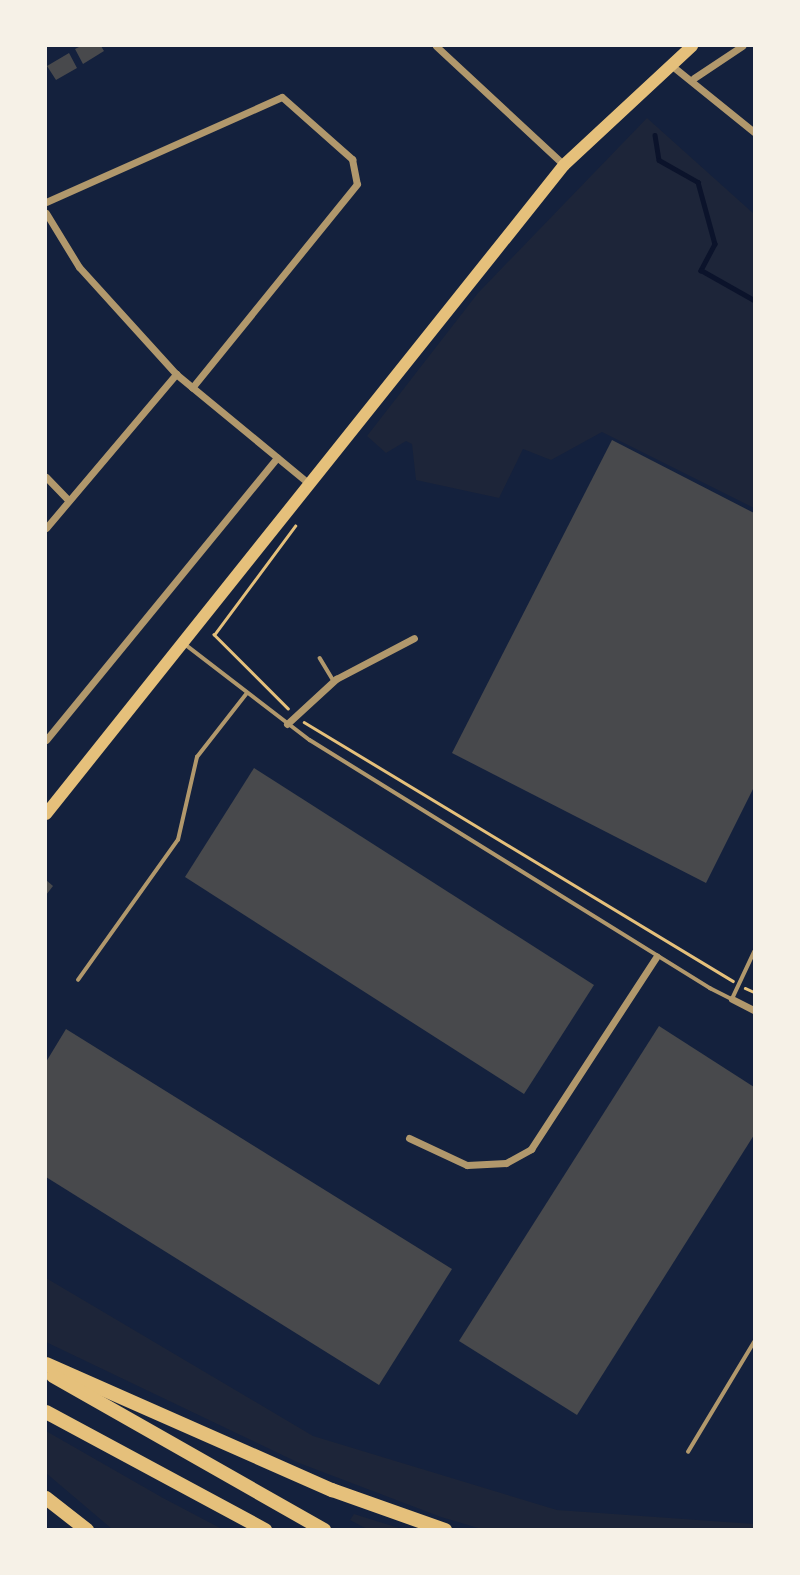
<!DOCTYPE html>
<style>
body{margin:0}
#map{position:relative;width:800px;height:1575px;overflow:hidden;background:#14213d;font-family:Literata,serif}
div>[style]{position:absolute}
.green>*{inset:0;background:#1d2539}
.stream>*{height:4.5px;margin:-2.25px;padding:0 2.25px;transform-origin:2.25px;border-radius:2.25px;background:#0b132b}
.building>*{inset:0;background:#48494c}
.path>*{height:2.5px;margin:-1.25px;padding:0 1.25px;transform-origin:1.25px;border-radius:1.25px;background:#e5c07b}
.service>*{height:3.5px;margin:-1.75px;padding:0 1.75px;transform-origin:1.75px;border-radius:1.75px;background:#b1986c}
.minor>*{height:7px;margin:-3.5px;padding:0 3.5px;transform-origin:3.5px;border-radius:3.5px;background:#b1986c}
.primary>*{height:12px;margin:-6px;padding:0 6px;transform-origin:6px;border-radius:6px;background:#e5c07b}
.motorway>*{height:14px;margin:-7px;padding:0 7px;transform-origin:7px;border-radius:7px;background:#e5c07b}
span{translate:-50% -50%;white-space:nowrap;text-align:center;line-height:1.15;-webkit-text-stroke:6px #f6f1e7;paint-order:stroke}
.frame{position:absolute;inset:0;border:47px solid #f6f1e7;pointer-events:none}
</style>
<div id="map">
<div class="green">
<div style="clip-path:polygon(647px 118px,754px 214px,754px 508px,602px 432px,551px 460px,523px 449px,499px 498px,416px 480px,412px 444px,406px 441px,386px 453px,367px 436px,478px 293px)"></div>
<div style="clip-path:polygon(46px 1278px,313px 1436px,557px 1510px,754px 1524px,754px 1529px,485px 1530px,441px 1517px,299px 1463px,46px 1342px)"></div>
<div style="clip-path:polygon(46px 1431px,163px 1498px,222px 1529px,112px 1529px,46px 1473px)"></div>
<div style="clip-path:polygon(354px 1514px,402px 1529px,367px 1529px,350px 1520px)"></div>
</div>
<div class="stream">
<div style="left:655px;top:135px;width:25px;rotate:81deg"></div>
<div style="left:659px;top:160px;width:45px;rotate:29.4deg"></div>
<div style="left:698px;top:182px;width:64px;rotate:74.7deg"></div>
<div style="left:715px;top:244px;width:30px;rotate:118deg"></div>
<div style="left:701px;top:270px;width:61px;rotate:29.5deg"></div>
</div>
<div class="building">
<div style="clip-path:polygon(81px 46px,101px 46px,104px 51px,83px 64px,75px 49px)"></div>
<div style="clip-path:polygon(69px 53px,77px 68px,56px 80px,47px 66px)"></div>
<div style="clip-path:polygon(612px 440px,754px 513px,754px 787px,706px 883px,452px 753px)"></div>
<div style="clip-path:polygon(254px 768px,594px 985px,524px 1094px,185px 877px)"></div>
<div style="clip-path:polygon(46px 880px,53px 886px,46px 895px)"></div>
<div style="clip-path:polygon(659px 1026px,754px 1087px,754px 1135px,577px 1415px,459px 1341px)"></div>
<div style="clip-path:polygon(66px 1029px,452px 1269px,379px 1385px,46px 1177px,46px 1062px)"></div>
</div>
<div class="path">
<div style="left:288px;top:709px;width:105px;rotate:-135deg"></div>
<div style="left:214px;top:635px;width:136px;rotate:-53.4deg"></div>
<div style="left:304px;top:722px;width:501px;rotate:31.12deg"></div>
<div style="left:745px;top:988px;width:10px;rotate:24deg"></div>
</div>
<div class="service">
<div style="left:186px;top:645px;width:156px;rotate:37.5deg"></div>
<div style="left:310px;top:740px;width:471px;rotate:31.8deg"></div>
<div style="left:710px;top:988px;width:25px;rotate:27deg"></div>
<div style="left:732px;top:999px;width:52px;rotate:-64.9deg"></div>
<div style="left:320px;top:658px;width:26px;rotate:59deg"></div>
<div style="left:78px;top:980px;width:172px;rotate:-54.5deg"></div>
<div style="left:178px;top:840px;width:85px;rotate:-77.1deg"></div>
<div style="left:197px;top:757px;width:81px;rotate:-52deg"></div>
<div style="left:688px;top:1452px;width:128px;rotate:-59deg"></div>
</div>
<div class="minor">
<div style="left:436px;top:46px;width:175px;rotate:42.9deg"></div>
<div style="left:671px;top:65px;width:107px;rotate:38.9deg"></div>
<div style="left:694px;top:78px;width:58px;rotate:-33.7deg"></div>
<div style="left:46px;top:202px;width:258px;rotate:-24deg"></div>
<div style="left:282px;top:97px;width:94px;rotate:41.5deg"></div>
<div style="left:352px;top:159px;width:25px;rotate:79deg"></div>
<div style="left:357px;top:184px;width:262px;rotate:129deg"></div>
<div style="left:46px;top:213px;width:63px;rotate:58.6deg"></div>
<div style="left:79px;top:267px;width:144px;rotate:47.8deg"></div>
<div style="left:176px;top:374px;width:168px;rotate:39.5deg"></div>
<div style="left:46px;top:477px;width:32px;rotate:46deg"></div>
<div style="left:46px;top:528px;width:202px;rotate:-49.8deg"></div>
<div style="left:287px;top:724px;width:67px;rotate:-42.6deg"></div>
<div style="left:336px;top:679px;width:88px;rotate:-27.7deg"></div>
<div style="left:46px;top:740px;width:365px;rotate:-50.7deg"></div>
<div style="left:732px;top:999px;width:25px;rotate:27deg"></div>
<div style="left:409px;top:1138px;width:64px;rotate:25deg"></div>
<div style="left:467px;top:1165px;width:39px;rotate:-3deg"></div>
<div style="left:506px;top:1163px;width:29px;rotate:-29deg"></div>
<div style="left:531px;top:1149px;width:230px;rotate:-56.9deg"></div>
</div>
<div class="primary">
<div style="left:46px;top:814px;width:830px;rotate:-51.4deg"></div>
<div style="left:564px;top:165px;width:175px;rotate:-42.9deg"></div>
</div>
<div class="motorway">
<div style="left:46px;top:1364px;width:313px;rotate:23.8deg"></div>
<div style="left:332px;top:1490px;width:120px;rotate:19.5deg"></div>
<div style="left:53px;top:1376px;width:312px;rotate:29.6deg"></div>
<div style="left:46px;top:1412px;width:249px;rotate:28.3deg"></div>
<div style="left:46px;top:1498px;width:52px;rotate:38deg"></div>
</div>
<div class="frame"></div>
</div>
